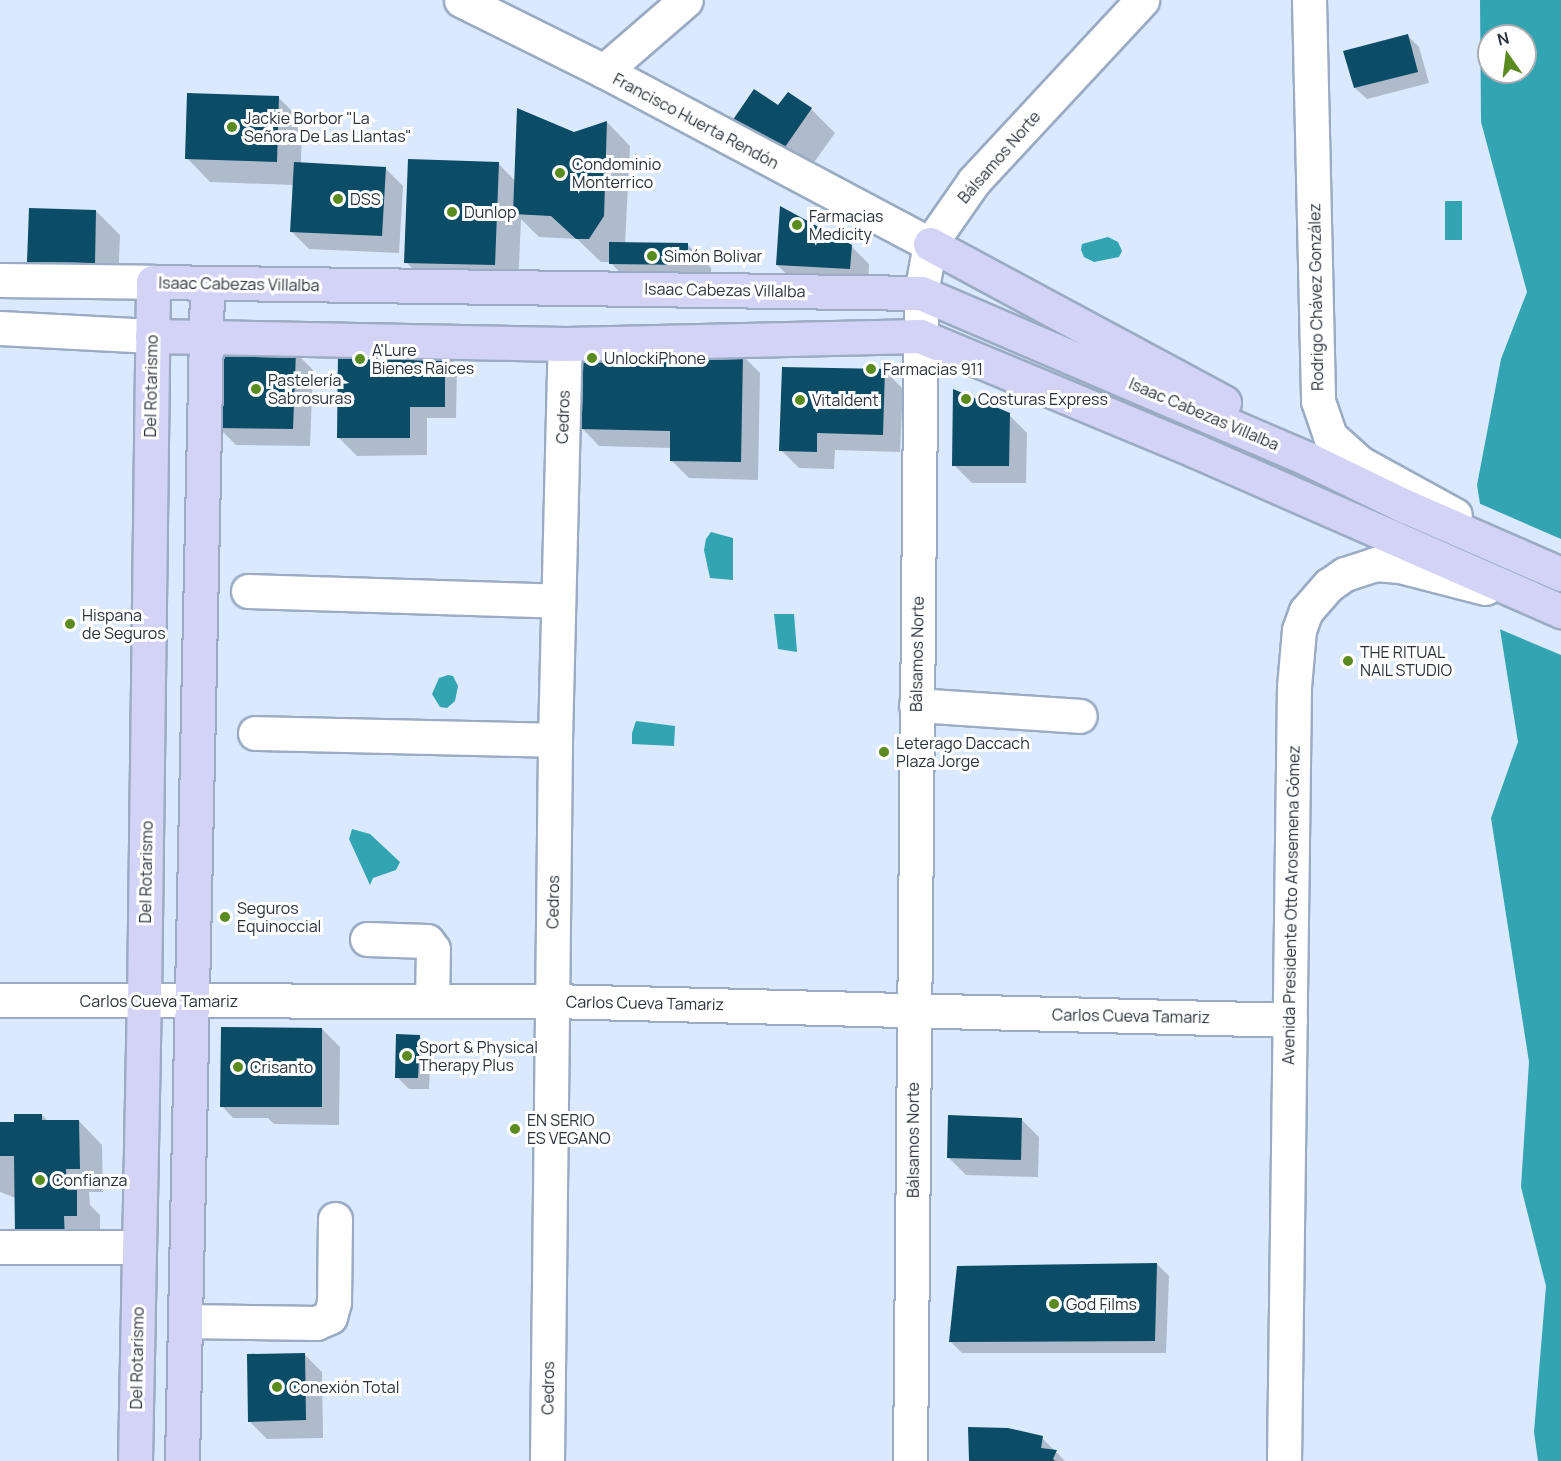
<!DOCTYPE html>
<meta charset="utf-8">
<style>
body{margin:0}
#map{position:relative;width:1561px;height:1461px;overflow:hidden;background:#dbe9fe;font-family:Manrope,sans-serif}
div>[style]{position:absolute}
.water>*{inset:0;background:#32a4b2}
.pier>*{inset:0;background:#dbe9fe}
.shadow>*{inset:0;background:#0003}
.building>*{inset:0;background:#0b4c67}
.roads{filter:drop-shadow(2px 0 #9aabc3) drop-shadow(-2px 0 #9aabc3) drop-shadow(0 2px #9aabc3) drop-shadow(0 -2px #9aabc3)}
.minor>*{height:33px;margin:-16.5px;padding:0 16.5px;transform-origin:16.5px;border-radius:16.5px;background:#fff}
.major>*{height:33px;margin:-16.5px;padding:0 16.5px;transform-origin:16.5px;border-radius:16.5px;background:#d3d4f5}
.dots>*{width:16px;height:16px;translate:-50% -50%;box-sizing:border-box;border:3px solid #fff;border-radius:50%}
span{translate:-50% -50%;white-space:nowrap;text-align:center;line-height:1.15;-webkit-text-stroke:6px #fff;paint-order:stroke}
.poi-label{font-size:16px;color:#2b323c}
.left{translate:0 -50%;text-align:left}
.street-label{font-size:16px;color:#2b323c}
.north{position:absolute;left:1477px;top:24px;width:60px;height:60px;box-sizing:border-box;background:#fff;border:2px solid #aaadb1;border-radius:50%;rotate:346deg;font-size:16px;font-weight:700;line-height:24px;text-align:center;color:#2b323c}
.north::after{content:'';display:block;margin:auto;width:21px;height:27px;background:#5b8a1e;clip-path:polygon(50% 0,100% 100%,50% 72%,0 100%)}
</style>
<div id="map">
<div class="water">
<div style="clip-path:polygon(evenodd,1480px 0,1561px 0,1561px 1461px,1538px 1461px,1534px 1432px,1546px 1286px,1521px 1187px,1529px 1062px,1491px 818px,1518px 742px,1477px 485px,1501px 359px,1527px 292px,1481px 122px,1480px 0,1489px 36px,1525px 36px,1525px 72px,1489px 72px,1489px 36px)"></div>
<div style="clip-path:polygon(1445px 201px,1462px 201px,1462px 240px,1445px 240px)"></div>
<div style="clip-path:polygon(1108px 237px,1118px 242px,1122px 251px,1119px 257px,1094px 262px,1084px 257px,1081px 250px,1082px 244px)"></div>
<div style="clip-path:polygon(711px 532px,733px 538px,733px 580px,710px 578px,704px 550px,706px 539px)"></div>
<div style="clip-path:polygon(774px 614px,794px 614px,797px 652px,778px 649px)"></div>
<div style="clip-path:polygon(448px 675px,453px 676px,458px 686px,455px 701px,447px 708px,440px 707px,432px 694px,439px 678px)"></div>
<div style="clip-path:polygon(636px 721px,675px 726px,674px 746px,632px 744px,632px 733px)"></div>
<div style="clip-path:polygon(352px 829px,370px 834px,400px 862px,396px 870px,373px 878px,370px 885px,349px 839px)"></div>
</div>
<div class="pier">
<div style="clip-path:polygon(1476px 502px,1561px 539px,1561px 655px,1497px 628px)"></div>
</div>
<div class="shadow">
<div style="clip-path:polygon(1407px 35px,1419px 47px,1429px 83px,1367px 99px,1355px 88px)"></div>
<div style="clip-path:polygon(278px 97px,302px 121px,301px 164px,385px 168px,403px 186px,399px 253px,309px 249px,291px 231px,294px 185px,210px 182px,187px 158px)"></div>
<div style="clip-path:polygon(778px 107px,811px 109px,835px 133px,800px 182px,754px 151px)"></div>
<div style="clip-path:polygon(607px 122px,630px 146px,625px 244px,688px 245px,711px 268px,711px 289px,634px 287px,610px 262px,601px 262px,577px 239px,539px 237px,521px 219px,518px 288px,430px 286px,406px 262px,498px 163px,516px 182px,574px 134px)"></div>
<div style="clip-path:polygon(96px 211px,120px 235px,118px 287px,53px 285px,29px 261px)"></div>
<div style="clip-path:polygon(851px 246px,869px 264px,868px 286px,795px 282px,777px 265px)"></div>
<div style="clip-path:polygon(295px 352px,313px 370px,310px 446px,236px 445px,218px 427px)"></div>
<div style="clip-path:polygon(445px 353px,457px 365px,456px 418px,427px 418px,427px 455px,357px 456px,339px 438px)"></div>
<div style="clip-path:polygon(742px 355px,760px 373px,758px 480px,689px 478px,671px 460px,671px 448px,599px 446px,582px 428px)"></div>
<div style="clip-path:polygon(885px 371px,903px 389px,900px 452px,835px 450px,834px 469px,799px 468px,781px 450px)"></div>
<div style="clip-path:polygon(1009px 415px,1027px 433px,1026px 483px,972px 483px,954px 465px)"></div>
<div style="clip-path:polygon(322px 1029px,340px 1047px,339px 1125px,274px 1124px,268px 1118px,233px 1118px,222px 1106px)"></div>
<div style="clip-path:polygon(419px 1036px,431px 1048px,429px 1089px,409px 1089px,397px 1077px)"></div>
<div style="clip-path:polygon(42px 1115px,49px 1122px,79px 1121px,102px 1145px,103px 1192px,89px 1192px,90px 1205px,100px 1215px,100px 1239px,88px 1239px,88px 1264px,46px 1265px,22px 1241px,16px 1198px,0 1192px,0 1124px,16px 1124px)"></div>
<div style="clip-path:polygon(1021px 1119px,1039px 1137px,1038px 1177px,966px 1175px,948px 1157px)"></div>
<div style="clip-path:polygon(1157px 1264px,1169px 1276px,1166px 1353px,962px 1353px,950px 1341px)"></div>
<div style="clip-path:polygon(304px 1354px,322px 1372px,323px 1438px,267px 1439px,249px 1421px)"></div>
<div style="clip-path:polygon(1042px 1438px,1065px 1461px,970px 1461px)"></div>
</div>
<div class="building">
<div style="clip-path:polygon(1408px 34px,1418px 72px,1354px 88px,1343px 51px)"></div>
<div style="clip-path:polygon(754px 89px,778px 105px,788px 92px,812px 108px,776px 160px,728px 127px)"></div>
<div style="clip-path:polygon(187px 93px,279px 96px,277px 162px,185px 159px)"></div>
<div style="clip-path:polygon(517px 108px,574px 132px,607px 121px,604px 216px,589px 239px,576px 239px,551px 216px,513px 214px)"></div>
<div style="clip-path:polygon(408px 159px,499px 162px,495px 265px,404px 263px)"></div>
<div style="clip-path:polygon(294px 162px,386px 167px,382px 236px,290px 232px)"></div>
<div style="clip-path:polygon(780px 206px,852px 245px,850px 269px,776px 265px)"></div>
<div style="clip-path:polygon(29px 208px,96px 210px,95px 263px,27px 262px)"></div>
<div style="clip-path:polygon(609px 242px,688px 243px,688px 265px,609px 264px)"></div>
<div style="clip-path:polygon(217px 350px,296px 351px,293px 429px,216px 428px)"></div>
<div style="clip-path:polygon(445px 351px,445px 407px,410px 407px,410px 438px,337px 438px,338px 352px)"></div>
<div style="clip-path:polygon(582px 351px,743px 354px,741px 462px,670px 461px,670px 431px,580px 429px)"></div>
<div style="clip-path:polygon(782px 367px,885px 369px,883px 435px,817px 433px,817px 452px,779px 451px)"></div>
<div style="clip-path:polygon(953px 389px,1010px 413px,1009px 466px,952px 466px)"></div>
<div style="clip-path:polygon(221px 1027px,322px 1028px,322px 1107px,220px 1107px)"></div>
<div style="clip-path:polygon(396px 1034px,420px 1035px,418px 1078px,395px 1078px)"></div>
<div style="clip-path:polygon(14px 1114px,42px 1114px,42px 1120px,79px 1120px,80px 1169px,66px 1169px,67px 1190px,77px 1190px,77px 1216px,64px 1216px,65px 1241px,15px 1234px,14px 1156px,0 1156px,0 1122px,14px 1122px)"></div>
<div style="clip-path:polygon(948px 1115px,1022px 1118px,1021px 1160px,947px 1158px)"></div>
<div style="clip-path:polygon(1157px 1263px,1155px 1341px,949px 1342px,957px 1266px)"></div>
<div style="clip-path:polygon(305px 1353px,306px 1420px,248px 1422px,247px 1354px)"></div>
<div style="clip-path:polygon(968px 1427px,1008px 1428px,1043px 1436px,1041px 1448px,1057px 1450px,1053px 1459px,1055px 1461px,969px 1461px)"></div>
</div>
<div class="roads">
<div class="minor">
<div style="left:461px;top:0;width:160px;rotate:26.4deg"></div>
<div style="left:604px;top:71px;width:369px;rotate:28deg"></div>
<div style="left:1309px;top:0;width:401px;rotate:88.7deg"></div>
<div style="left:1318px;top:401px;width:37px;rotate:71deg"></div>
<div style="left:1330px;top:436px;width:40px;rotate:42deg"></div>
<div style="left:1360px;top:463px;width:108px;rotate:28.7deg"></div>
<div style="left:604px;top:71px;width:108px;rotate:-40.9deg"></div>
<div style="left:0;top:280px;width:153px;rotate:0.7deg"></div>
<div style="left:0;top:328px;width:152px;rotate:3deg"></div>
<div style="left:248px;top:591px;width:310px;rotate:1.8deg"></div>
<div style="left:916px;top:705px;width:164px;rotate:3.8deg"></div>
<div style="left:255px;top:733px;width:300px;rotate:1.3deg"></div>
<div style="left:367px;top:939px;width:60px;rotate:1.9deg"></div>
<div style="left:427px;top:941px;width:10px;rotate:53deg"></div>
<div style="left:433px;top:949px;width:52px;rotate:91.1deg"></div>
<div style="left:0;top:1000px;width:552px;rotate:0.1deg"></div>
<div style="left:552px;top:1001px;width:738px;rotate:1.47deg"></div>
<div style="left:0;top:1247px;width:139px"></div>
<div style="left:185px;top:1321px;width:131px;rotate:0.9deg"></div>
<div style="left:316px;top:1323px;width:15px;rotate:-23deg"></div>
<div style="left:330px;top:1317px;width:16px;rotate:-75deg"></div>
<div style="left:334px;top:1302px;width:83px;rotate:-89.3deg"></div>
<div style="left:547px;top:1461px;width:721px;rotate:-89.36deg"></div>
<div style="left:555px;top:740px;width:396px;rotate:-88.6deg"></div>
<div style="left:910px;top:1461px;width:1168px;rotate:-89.46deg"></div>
<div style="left:921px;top:293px;width:50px;rotate:-79.6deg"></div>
<div style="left:930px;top:244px;width:77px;rotate:-55.1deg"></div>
<div style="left:974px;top:181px;width:247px;rotate:-47.1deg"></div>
<div style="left:1284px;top:1461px;width:774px;rotate:-89.26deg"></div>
<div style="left:1294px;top:687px;width:57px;rotate:-85deg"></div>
<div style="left:1299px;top:630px;width:20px;rotate:-70deg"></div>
<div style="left:1306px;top:611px;width:35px;rotate:-49deg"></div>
<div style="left:1329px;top:585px;width:19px;rotate:-35deg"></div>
<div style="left:1345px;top:574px;width:32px;rotate:-18deg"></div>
<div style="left:1375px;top:564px;width:25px;rotate:5deg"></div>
<div style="left:1400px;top:566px;width:88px;rotate:14.5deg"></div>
</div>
<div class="major">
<div style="left:930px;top:244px;width:334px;rotate:28.3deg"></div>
<div style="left:152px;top:336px;width:413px;rotate:1.1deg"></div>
<div style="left:565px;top:344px;width:355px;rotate:-1.3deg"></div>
<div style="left:920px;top:336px;width:299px;rotate:22.6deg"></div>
<div style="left:1196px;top:451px;width:399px;rotate:23.7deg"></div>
<div style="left:135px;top:1461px;width:460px;rotate:-88.9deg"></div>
<div style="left:144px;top:1001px;width:719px;rotate:-89.28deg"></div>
<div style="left:153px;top:282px;width:768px;rotate:0.82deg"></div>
<div style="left:921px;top:293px;width:421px;rotate:23.2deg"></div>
<div style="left:1308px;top:459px;width:108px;rotate:25.9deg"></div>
<div style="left:1405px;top:506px;width:170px;rotate:23.6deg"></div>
<div style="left:182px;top:1461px;width:1178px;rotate:-88.78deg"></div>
</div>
</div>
<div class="dots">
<div style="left:232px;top:127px;background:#5b8a1e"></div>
<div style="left:560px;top:173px;background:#5b8a1e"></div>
<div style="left:338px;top:199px;background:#5b8a1e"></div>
<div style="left:452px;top:212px;background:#5b8a1e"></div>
<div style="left:797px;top:225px;background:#5b8a1e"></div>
<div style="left:652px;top:256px;background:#5b8a1e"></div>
<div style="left:592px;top:358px;background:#5b8a1e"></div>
<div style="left:360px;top:359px;background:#5b8a1e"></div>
<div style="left:871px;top:369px;background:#5b8a1e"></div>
<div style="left:256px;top:389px;background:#5b8a1e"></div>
<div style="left:966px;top:399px;background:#5b8a1e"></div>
<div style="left:800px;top:400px;background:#5b8a1e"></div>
<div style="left:70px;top:624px;background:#5b8a1e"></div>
<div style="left:1348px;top:661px;background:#5b8a1e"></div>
<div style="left:884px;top:752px;background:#5b8a1e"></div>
<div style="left:225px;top:917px;background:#5b8a1e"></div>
<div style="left:407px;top:1056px;background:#5b8a1e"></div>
<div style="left:238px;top:1067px;background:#5b8a1e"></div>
<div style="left:515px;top:1129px;background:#5b8a1e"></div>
<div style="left:40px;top:1180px;background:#5b8a1e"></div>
<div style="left:1054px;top:1304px;background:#5b8a1e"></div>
<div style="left:277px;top:1387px;background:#5b8a1e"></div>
</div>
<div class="poi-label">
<span class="left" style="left:244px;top:127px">Jackie Borbor "La<br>Señora De Las Llantas"</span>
<span class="left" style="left:572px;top:173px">Condominio<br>Monterrico</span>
<span class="left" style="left:350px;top:199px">DSS</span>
<span class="left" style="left:464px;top:212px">Dunlop</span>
<span class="left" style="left:809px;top:225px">Farmacias<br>Medicity</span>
<span class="left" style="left:664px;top:256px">Simón Bolivar</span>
<span class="left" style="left:372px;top:359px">A'Lure<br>Bienes Raices</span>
<span class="left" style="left:604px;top:358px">UnlockiPhone</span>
<span class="left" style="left:883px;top:369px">Farmacias 911</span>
<span class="left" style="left:268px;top:389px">Pastelería<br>Sabrosuras</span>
<span class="left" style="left:978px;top:399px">Costuras Express</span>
<span class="left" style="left:812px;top:400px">Vitaldent</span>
<span class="left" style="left:82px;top:624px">Hispana<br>de Seguros</span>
<span class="left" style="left:1360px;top:661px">THE RITUAL<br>NAIL STUDIO</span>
<span class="left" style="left:896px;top:752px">Leterago Daccach<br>Plaza Jorge</span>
<span class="left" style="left:237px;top:917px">Seguros<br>Equinoccial</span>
<span class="left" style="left:419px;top:1056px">Sport &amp; Physical<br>Therapy Plus</span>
<span class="left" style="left:250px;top:1067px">Crisanto</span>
<span class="left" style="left:527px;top:1129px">EN SERIO<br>ES VEGANO</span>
<span class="left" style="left:52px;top:1180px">Confianza</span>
<span class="left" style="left:1066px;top:1304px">God Films</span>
<span class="left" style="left:289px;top:1387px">Conexión Total</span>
</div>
<div class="street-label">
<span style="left:696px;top:121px;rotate:28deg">Francisco Huerta Rendón</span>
<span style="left:999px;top:157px;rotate:-49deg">Bálsamos Norte</span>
<span style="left:239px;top:284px;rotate:1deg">Isaac Cabezas Villalba</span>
<span style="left:725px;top:290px;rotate:1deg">Isaac Cabezas Villalba</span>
<span style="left:1316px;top:297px;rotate:-91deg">Rodrigo Chávez González</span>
<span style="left:151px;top:386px;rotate:-89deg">Del Rotarismo</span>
<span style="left:1204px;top:414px;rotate:23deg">Isaac Cabezas Villalba</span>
<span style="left:563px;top:417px;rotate:-88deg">Cedros</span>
<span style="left:917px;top:654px;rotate:-89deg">Bálsamos Norte</span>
<span style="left:146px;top:872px;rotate:-89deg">Del Rotarismo</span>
<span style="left:553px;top:902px;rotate:-89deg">Cedros</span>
<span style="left:1291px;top:905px;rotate:-89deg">Avenida Presidente Otto Arosemena Gómez</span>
<span style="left:159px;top:1001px">Carlos Cueva Tamariz</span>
<span style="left:645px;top:1003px;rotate:1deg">Carlos Cueva Tamariz</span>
<span style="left:1131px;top:1016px;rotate:1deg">Carlos Cueva Tamariz</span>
<span style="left:913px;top:1140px;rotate:-90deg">Bálsamos Norte</span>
<span style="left:137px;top:1358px;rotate:-89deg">Del Rotarismo</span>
<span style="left:548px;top:1388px;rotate:-89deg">Cedros</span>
</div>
<div class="north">N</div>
</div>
